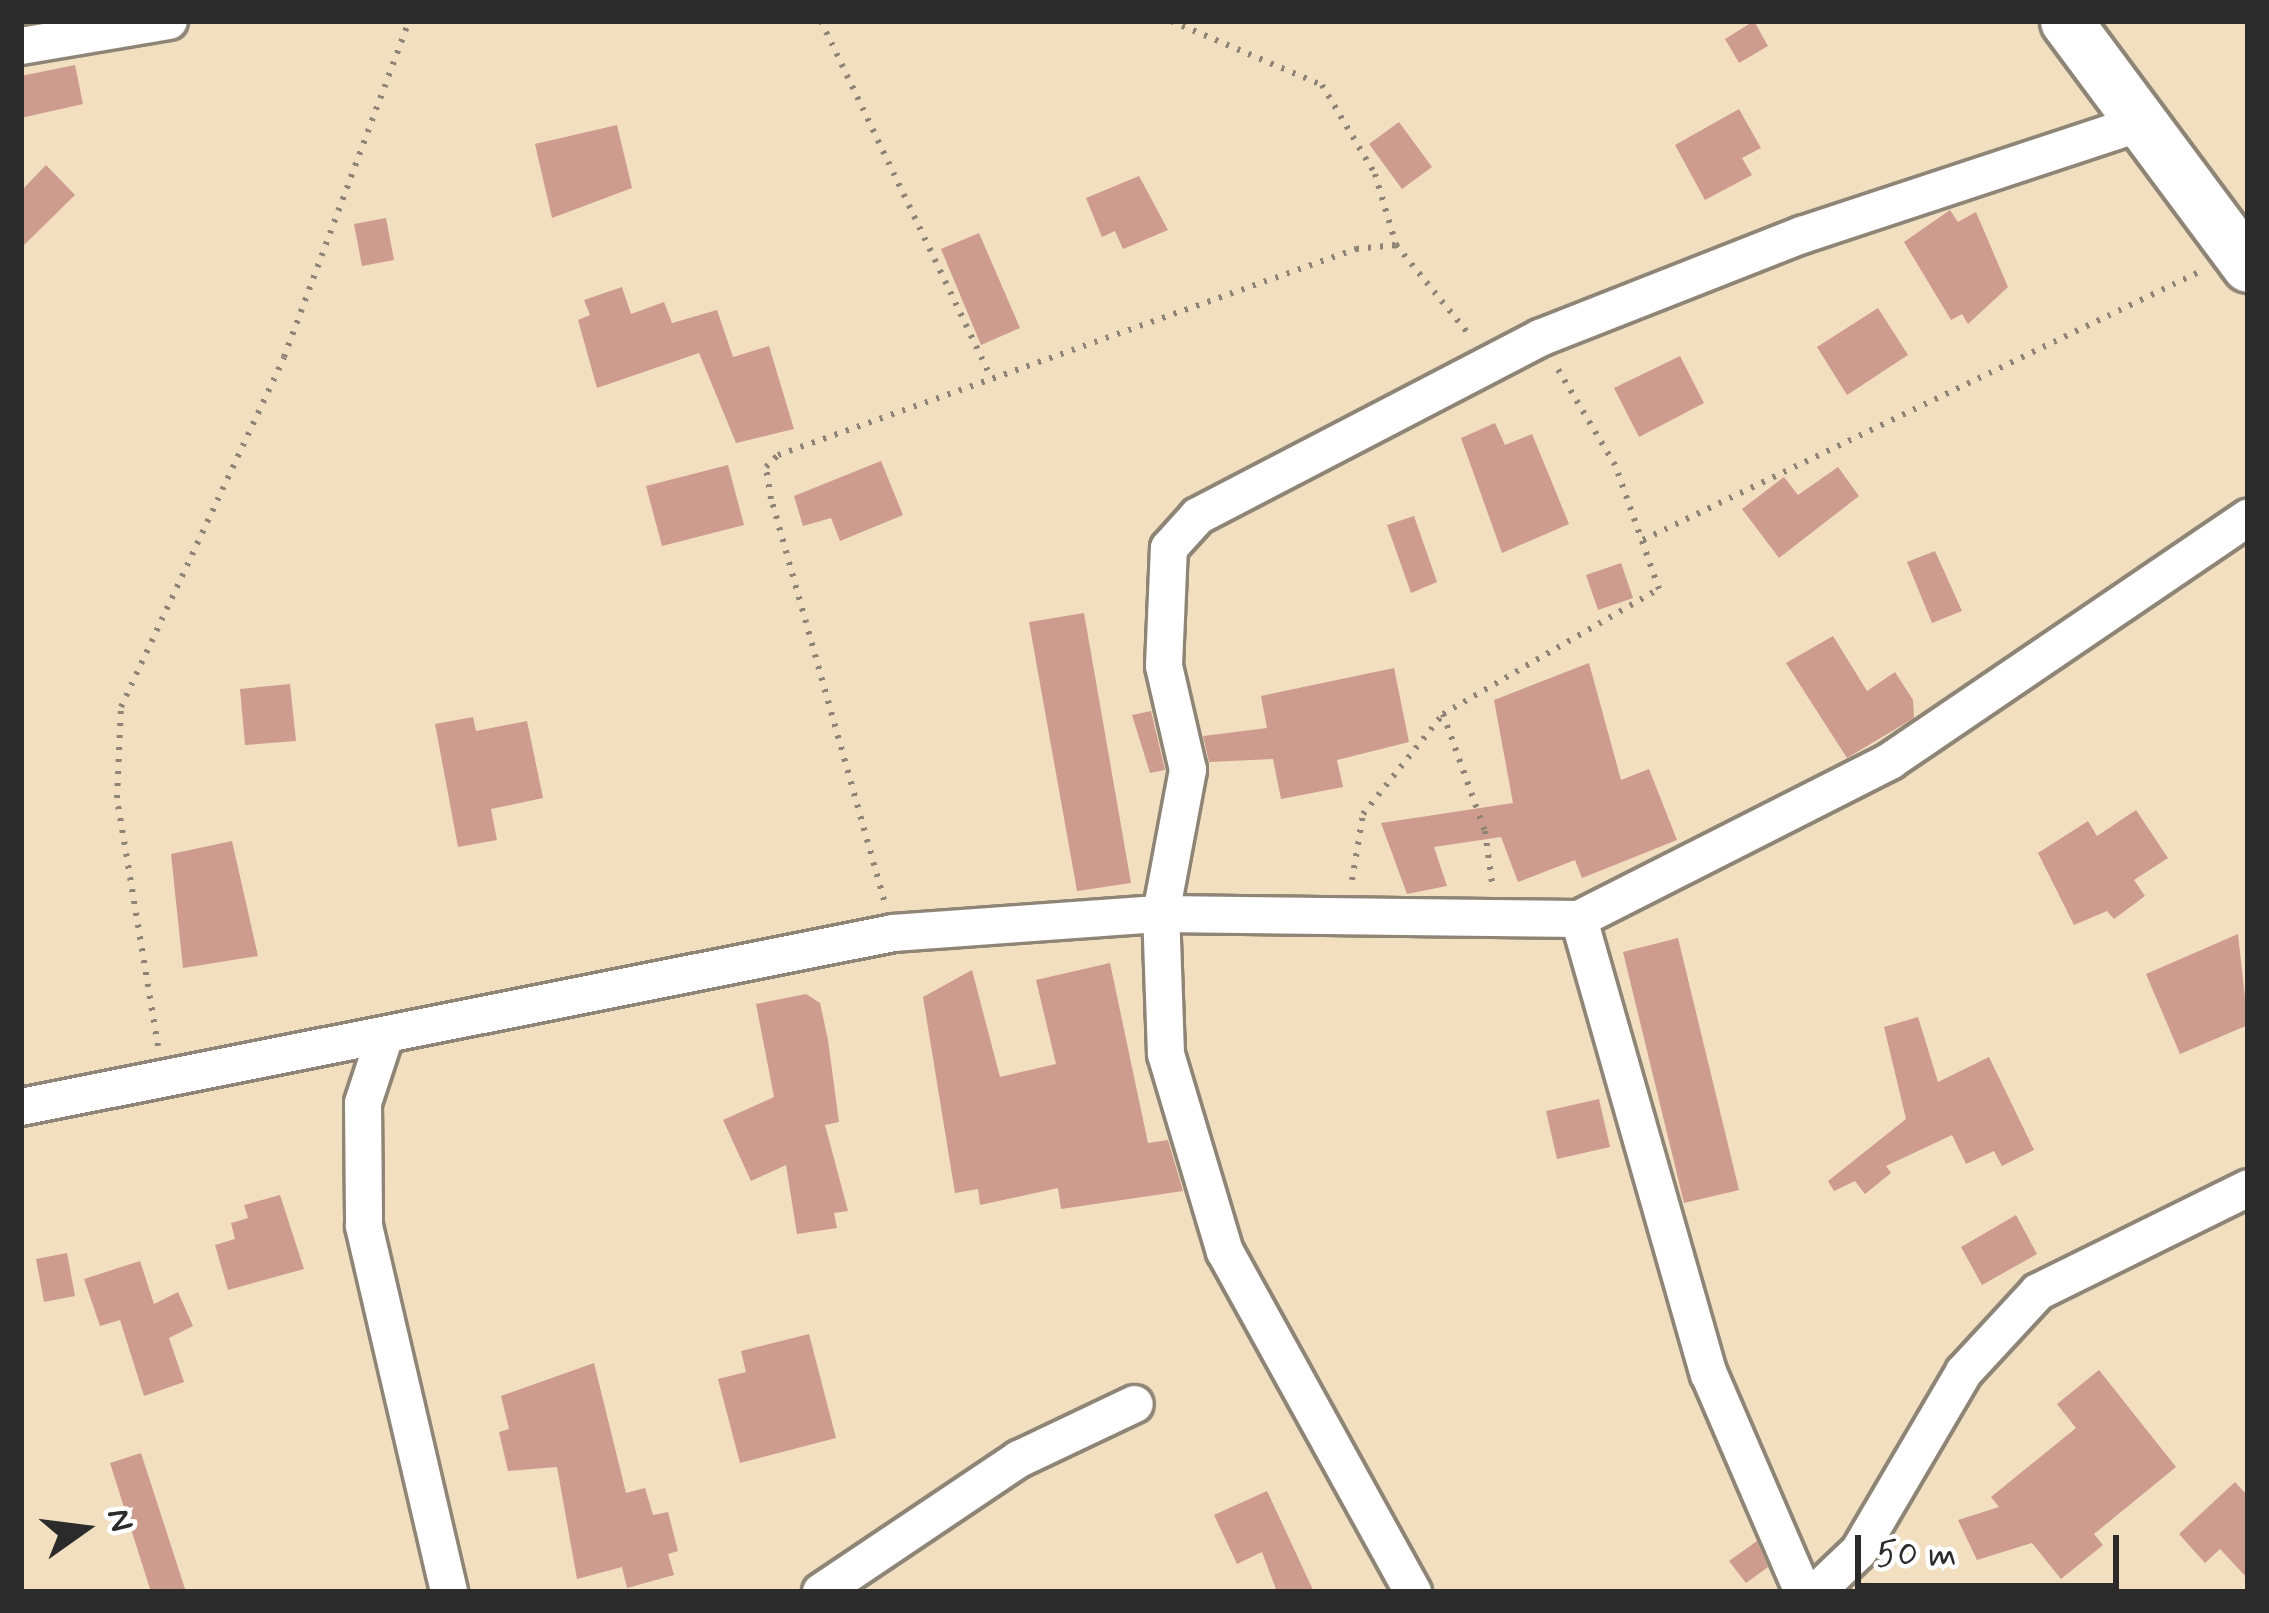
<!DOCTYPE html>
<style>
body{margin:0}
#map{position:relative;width:2269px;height:1613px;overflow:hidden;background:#f1dfc0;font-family:Mynerve,sans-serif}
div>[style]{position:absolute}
.building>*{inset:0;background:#ce9c8f}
.path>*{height:6px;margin-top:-3px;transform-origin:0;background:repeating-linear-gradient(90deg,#8e8576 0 3px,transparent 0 12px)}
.roads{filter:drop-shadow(3px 0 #8e8576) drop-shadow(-3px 0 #8e8576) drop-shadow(0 3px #8e8576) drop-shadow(0 -3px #8e8576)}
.street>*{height:36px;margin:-18px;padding:0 18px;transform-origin:18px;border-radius:18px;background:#fff}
.secondary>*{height:51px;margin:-25.5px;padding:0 25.5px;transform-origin:25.5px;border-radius:25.5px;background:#fff}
span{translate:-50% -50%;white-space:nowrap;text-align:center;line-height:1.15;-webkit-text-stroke:9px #fff;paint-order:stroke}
.frame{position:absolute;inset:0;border:24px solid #2b2b2b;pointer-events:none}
.north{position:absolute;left:24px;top:1469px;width:120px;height:120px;-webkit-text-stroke:9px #fff;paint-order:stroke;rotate:76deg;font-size:33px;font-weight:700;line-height:48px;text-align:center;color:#2b2b2b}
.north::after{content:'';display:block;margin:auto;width:42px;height:54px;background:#2b2b2b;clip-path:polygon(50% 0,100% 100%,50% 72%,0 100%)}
.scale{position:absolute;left:1855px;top:1535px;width:264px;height:54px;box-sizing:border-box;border:6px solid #2b2b2b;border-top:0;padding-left:15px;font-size:36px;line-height:42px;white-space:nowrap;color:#2b2b2b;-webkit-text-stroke:9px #fff;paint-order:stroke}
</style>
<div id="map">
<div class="building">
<div style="clip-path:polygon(1754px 21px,1768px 46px,1739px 63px,1725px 39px)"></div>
<div style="clip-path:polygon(75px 65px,83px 104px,21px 118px,21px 76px)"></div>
<div style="clip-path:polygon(1739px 109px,1761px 148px,1742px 158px,1752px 175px,1705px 200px,1675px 145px)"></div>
<div style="clip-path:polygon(1399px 122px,1432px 167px,1402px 189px,1369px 144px)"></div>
<div style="clip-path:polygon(617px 125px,632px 188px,552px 218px,535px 144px)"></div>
<div style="clip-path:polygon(46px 165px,75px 195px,21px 248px,21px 191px)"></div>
<div style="clip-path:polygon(1139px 176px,1168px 230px,1123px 249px,1115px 231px,1102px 237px,1086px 198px)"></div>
<div style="clip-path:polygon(1950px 210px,1958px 222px,1976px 212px,2008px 287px,1968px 324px,1962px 314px,1951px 320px,1904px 242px)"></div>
<div style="clip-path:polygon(386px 218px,394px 260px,362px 266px,354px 224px)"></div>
<div style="clip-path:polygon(979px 233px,1020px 328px,981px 345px,941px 249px)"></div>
<div style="clip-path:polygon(622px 287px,631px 314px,664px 302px,672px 323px,717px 310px,733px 357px,769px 346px,794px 429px,736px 443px,699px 353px,597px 388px,578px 320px,590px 315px,584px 300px)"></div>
<div style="clip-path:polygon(1878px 308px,1908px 355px,1847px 395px,1817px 347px)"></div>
<div style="clip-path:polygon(1680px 356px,1704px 403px,1639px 437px,1614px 388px)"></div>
<div style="clip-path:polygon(1495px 423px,1505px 445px,1532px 434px,1569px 524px,1502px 553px,1461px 438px)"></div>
<div style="clip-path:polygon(881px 461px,903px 515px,840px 541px,831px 518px,803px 526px,794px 496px)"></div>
<div style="clip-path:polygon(728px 465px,744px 525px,662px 546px,646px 486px)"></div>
<div style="clip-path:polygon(1838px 467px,1859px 496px,1779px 558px,1742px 509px,1784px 477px,1798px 495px)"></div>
<div style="clip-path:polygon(1414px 516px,1437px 582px,1411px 593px,1387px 525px)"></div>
<div style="clip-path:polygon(1935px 551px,1962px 611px,1932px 623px,1907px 562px)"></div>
<div style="clip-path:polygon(1621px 563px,1633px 598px,1598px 610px,1586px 575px)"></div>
<div style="clip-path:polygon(1084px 613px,1131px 883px,1077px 891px,1029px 622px)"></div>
<div style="clip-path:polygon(1833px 636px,1867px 691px,1895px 672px,1913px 700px,1914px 718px,1847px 758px,1786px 663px)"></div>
<div style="clip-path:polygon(1589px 663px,1621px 780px,1649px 769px,1677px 840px,1582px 878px,1575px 860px,1518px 882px,1501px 837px,1434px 847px,1447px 886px,1407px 894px,1381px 823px,1513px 803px,1494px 700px)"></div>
<div style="clip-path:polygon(1394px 668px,1409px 742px,1337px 760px,1343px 787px,1281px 799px,1273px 759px,1209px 762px,1203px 736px,1267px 728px,1261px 696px)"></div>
<div style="clip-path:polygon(290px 684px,296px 741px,245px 745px,240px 689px)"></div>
<div style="clip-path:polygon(1151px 711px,1165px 770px,1150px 773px,1132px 715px)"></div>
<div style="clip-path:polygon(473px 717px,476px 731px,527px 721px,543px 798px,491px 809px,497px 840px,458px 847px,435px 724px)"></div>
<div style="clip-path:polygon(2136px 810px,2168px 858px,2134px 880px,2145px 896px,2114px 919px,2107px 911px,2074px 925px,2038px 853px,2088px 821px,2097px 836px)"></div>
<div style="clip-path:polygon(232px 841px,258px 956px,183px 968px,171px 854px)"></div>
<div style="clip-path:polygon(2238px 934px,2248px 1025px,2180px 1054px,2146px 974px)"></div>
<div style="clip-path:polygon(1678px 938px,1739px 1190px,1684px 1203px,1623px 952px)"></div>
<div style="clip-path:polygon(1110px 963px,1148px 1143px,1168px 1140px,1183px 1191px,1061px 1209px,1058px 1188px,980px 1205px,978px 1189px,955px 1193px,923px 997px,972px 970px,1000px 1077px,1056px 1064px,1036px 980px)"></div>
<div style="clip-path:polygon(806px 994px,820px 1003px,828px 1040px,839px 1122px,825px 1125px,848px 1211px,834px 1213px,837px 1228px,797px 1234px,786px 1165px,751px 1181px,723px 1120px,774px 1097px,756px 1004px)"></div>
<div style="clip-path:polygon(1918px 1017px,1938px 1082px,1989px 1057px,2034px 1150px,2002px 1166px,1994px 1151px,1966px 1164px,1952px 1135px,1886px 1166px,1891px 1173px,1865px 1194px,1855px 1181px,1834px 1191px,1828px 1181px,1906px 1119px,1884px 1027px)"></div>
<div style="clip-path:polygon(1599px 1099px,1610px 1147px,1557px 1159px,1546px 1111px)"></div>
<div style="clip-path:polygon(280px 1195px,304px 1269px,228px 1290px,215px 1245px,235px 1239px,231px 1223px,248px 1218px,244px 1205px)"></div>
<div style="clip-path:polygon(2016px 1215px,2037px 1254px,1982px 1285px,1961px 1247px)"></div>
<div style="clip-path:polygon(67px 1253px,75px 1296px,44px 1302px,36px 1259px)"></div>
<div style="clip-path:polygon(140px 1261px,154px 1304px,178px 1292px,193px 1326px,169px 1338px,184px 1382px,144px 1396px,120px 1320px,100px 1326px,84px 1279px)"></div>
<div style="clip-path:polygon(809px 1334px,836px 1438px,740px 1463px,718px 1379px,746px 1372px,741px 1351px)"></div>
<div style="clip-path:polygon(594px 1363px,626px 1493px,645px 1488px,653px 1515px,668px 1512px,678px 1551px,668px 1554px,674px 1575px,627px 1588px,622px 1567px,577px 1579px,557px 1467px,508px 1471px,499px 1432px,509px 1429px,501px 1396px)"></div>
<div style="clip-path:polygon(2099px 1370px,2176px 1467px,2094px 1534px,2103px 1545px,2061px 1579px,2032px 1543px,1977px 1560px,1958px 1520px,1999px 1507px,1991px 1497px,2076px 1428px,2057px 1404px)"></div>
<div style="clip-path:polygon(141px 1453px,186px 1592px,151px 1592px,110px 1463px)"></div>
<div style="clip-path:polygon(2235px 1482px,2248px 1496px,2248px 1579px,2220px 1549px,2205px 1563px,2179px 1534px)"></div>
<div style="clip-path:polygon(1267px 1491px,1314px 1592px,1277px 1592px,1262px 1552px,1237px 1564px,1214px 1515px)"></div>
<div style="clip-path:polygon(1757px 1541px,1768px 1567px,1746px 1583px,1729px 1561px)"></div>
</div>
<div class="path">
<div style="left:821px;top:21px;width:392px;rotate:64.5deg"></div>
<div style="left:1171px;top:21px;width:164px;rotate:23deg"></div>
<div style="left:1322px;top:85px;width:104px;rotate:59.2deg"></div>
<div style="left:1375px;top:174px;width:74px;rotate:73.5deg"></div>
<div style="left:1643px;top:540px;width:622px;rotate:-25.74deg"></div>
<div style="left:1443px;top:714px;width:124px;rotate:70.3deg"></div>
<div style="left:1485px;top:831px;width:52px;rotate:82.3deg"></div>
<div style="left:1352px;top:880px;width:67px;rotate:-80.5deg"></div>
<div style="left:1363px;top:814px;width:128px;rotate:-51.3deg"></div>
<div style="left:1443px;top:714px;width:250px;rotate:-30.1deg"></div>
<div style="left:1659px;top:589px;width:132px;rotate:-109.5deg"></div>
<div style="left:1615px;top:465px;width:115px;rotate:-120.8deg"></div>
<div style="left:884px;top:900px;width:417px;rotate:-105.7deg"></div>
<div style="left:771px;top:499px;width:32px;rotate:-99deg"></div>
<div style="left:766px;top:467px;width:17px;rotate:-45deg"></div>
<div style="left:778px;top:455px;width:614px;rotate:-19.62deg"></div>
<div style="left:1356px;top:249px;width:40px;rotate:-5.7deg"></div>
<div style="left:1396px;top:245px;width:119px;rotate:50.8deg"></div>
<div style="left:158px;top:1046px;width:251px;rotate:-99.4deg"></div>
<div style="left:117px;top:798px;width:91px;rotate:-87.5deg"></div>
<div style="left:121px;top:707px;width:386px;rotate:-65deg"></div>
<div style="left:284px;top:357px;width:358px;rotate:-69.6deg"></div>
</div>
<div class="roads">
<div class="street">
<div style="left:21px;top:46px;width:150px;rotate:-9.6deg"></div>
<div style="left:1579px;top:919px;width:473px;rotate:74.1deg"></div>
<div style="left:1709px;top:1374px;width:237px;rotate:66.7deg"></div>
<div style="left:383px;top:1042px;width:64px;rotate:108.2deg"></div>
<div style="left:363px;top:1103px;width:123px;rotate:89.5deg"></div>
<div style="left:364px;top:1226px;width:376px;rotate:76.9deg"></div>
<div style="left:21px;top:1107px;width:889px;rotate:-11.28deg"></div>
<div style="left:893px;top:933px;width:269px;rotate:-4.1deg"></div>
<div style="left:1161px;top:914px;width:418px;rotate:0.7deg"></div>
<div style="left:1579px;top:919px;width:349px;rotate:-26.9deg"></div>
<div style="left:1890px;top:761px;width:433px;rotate:-34.2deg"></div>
<div style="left:821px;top:1592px;width:239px;rotate:-33.9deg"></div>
<div style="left:1019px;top:1459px;width:128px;rotate:-25.4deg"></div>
<div style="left:1413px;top:1592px;width:389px;rotate:-118.9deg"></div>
<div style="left:1225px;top:1252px;width:207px;rotate:-106.6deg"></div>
<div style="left:1166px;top:1054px;width:140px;rotate:-92deg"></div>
<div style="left:1161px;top:914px;width:147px;rotate:-79.4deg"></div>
<div style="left:1188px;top:770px;width:107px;rotate:-103deg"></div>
<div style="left:1164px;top:666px;width:118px;rotate:-87.6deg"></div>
<div style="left:1169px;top:548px;width:43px;rotate:-47.8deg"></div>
<div style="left:1198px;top:516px;width:386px;rotate:-27.5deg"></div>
<div style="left:1540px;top:338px;width:282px;rotate:-21.5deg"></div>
<div style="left:1802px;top:235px;width:356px;rotate:-18.3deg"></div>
<div style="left:1816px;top:1592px;width:59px;rotate:-43.6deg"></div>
<div style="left:1859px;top:1551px;width:208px;rotate:-59.6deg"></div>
<div style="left:1964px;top:1372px;width:109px;rotate:-47.2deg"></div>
<div style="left:2038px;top:1292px;width:234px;rotate:-26.3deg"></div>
</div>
<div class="secondary">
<div style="left:2066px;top:21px;width:305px;rotate:53.4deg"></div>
</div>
</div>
<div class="frame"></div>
<div class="north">N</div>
<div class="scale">50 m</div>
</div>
